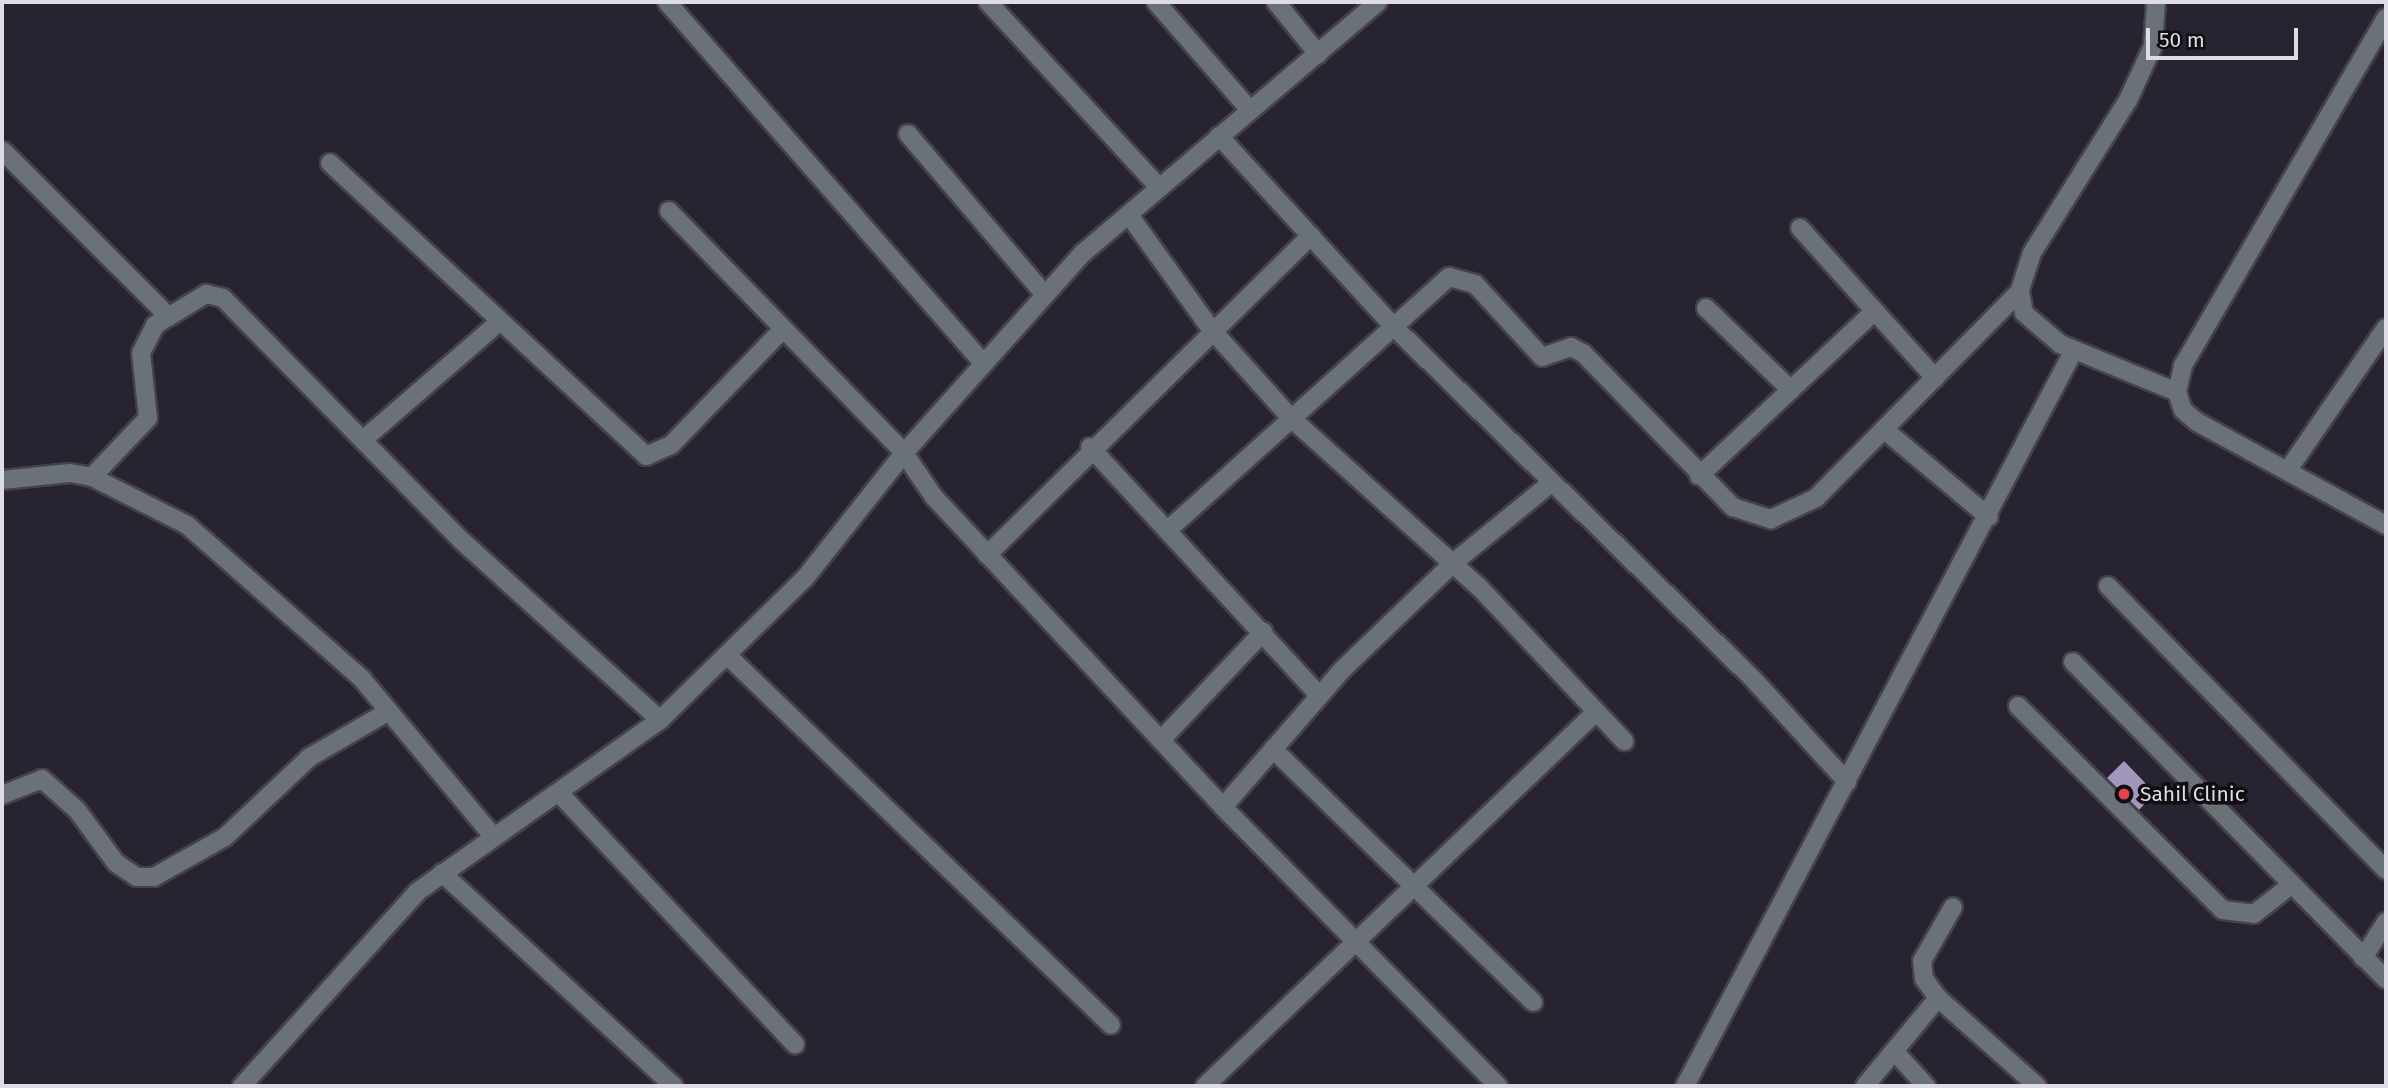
<!DOCTYPE html>
<style>
body{margin:0}
#map{position:relative;width:2388px;height:1088px;overflow:hidden;background:#282330;font-family:"Fira Sans",sans-serif}
div>[style]{position:absolute}
.building>*{inset:0;background:#a296ba}
.roads{filter:drop-shadow(2px 0 #45414d) drop-shadow(-2px 0 #45414d) drop-shadow(0 2px #45414d) drop-shadow(0 -2px #45414d)}
.minor>*{height:18px;margin:-9px;padding:0 9px;transform-origin:9px;border-radius:9px;background:#6a7277}
.dots>*{width:19px;height:19px;translate:-50% -50%;box-sizing:border-box;border:4px solid #100d13;border-radius:50%}
span{translate:-50% -50%;white-space:nowrap;text-align:center;line-height:1.15;-webkit-text-stroke:7px #100d13;paint-order:stroke}
.poi-label{font-size:21px;color:#dfdce5}
.left{translate:0 -50%;text-align:left}
.frame{position:absolute;inset:0;border:4px solid #dfdce5;pointer-events:none}
.scale{position:absolute;left:2146px;top:28px;width:152px;height:32px;box-sizing:border-box;border:4px solid #dfdce5;border-top:0;padding-left:9px;font-size:21px;line-height:24px;white-space:nowrap;color:#dfdce5;-webkit-text-stroke:5px #100d13;paint-order:stroke}
</style>
<div id="map">
<div class="building">
<div style="clip-path:polygon(2124px 761px,2155px 793px,2139px 810px,2107px 778px)"></div>
</div>
<div class="roads">
<div class="minor">
<div style="left:667px;top:2px;width:481px;rotate:48.8deg"></div>
<div style="left:988px;top:2px;width:251px;rotate:47.3deg"></div>
<div style="left:1156px;top:2px;width:143px;rotate:49deg"></div>
<div style="left:1276px;top:2px;width:67px;rotate:51.1deg"></div>
<div style="left:2156px;top:2px;width:44px;rotate:93.9deg"></div>
<div style="left:2153px;top:46px;width:60px;rotate:114.8deg"></div>
<div style="left:2128px;top:100px;width:181px;rotate:122.1deg"></div>
<div style="left:2032px;top:253px;width:40px;rotate:108deg"></div>
<div style="left:2020px;top:291px;width:22px;rotate:80deg"></div>
<div style="left:2024px;top:313px;width:48px;rotate:40.7deg"></div>
<div style="left:2060px;top:344px;width:126px;rotate:22.3deg"></div>
<div style="left:2386px;top:18px;width:403px;rotate:120.3deg"></div>
<div style="left:2183px;top:366px;width:27px;rotate:103deg"></div>
<div style="left:2177px;top:392px;width:19px;rotate:72deg"></div>
<div style="left:2183px;top:410px;width:18px;rotate:41deg"></div>
<div style="left:2197px;top:422px;width:215px;rotate:28.6deg"></div>
<div style="left:908px;top:134px;width:211px;rotate:49.6deg"></div>
<div style="left:1219px;top:136px;width:256px;rotate:47.5deg"></div>
<div style="left:1392px;top:325px;width:507px;rotate:44.44deg"></div>
<div style="left:1754px;top:680px;width:138px;rotate:47.6deg"></div>
<div style="left:3px;top:151px;width:232px;rotate:45deg"></div>
<div style="left:330px;top:163px;width:431px;rotate:42.8deg"></div>
<div style="left:646px;top:456px;width:27px;rotate:-24deg"></div>
<div style="left:671px;top:445px;width:161px;rotate:-46deg"></div>
<div style="left:669px;top:211px;width:337px;rotate:45.8deg"></div>
<div style="left:904px;top:453px;width:53px;rotate:55.7deg"></div>
<div style="left:934px;top:497px;width:424px;rotate:47deg"></div>
<div style="left:1223px;top:807px;width:392px;rotate:45.4deg"></div>
<div style="left:1129px;top:215px;width:140px;rotate:54.3deg"></div>
<div style="left:1211px;top:329px;width:118px;rotate:48.1deg"></div>
<div style="left:1290px;top:417px;width:254px;rotate:42deg"></div>
<div style="left:1479px;top:587px;width:212px;rotate:46.7deg"></div>
<div style="left:1800px;top:228px;width:202px;rotate:48deg"></div>
<div style="left:1706px;top:308px;width:118px;rotate:44deg"></div>
<div style="left:1886px;top:431px;width:134px;rotate:39.9deg"></div>
<div style="left:363px;top:440px;width:179px;rotate:-40.9deg"></div>
<div style="left:1090px;top:447px;width:336px;rotate:47.3deg"></div>
<div style="left:2290px;top:467px;width:169px;rotate:-55.4deg"></div>
<div style="left:1699px;top:476px;width:241px;rotate:-43.2deg"></div>
<div style="left:92px;top:477px;width:81px;rotate:-46.5deg"></div>
<div style="left:148px;top:418px;width:65px;rotate:-96.1deg"></div>
<div style="left:141px;top:353px;width:31px;rotate:-63deg"></div>
<div style="left:155px;top:325px;width:60px;rotate:-31.3deg"></div>
<div style="left:206px;top:294px;width:17px;rotate:13deg"></div>
<div style="left:223px;top:298px;width:339px;rotate:45.5deg"></div>
<div style="left:461px;top:540px;width:268px;rotate:42.1deg"></div>
<div style="left:2px;top:480px;width:68px;rotate:-5.9deg"></div>
<div style="left:70px;top:473px;width:22px;rotate:10deg"></div>
<div style="left:92px;top:477px;width:106px;rotate:26.8deg"></div>
<div style="left:187px;top:525px;width:233px;rotate:41.3deg"></div>
<div style="left:362px;top:679px;width:202px;rotate:50.2deg"></div>
<div style="left:1169px;top:529px;width:377px;rotate:-42deg"></div>
<div style="left:1449px;top:277px;width:27px;rotate:15deg"></div>
<div style="left:1475px;top:284px;width:99px;rotate:47.5deg"></div>
<div style="left:1542px;top:357px;width:31px;rotate:-19deg"></div>
<div style="left:1571px;top:347px;width:13px;rotate:27deg"></div>
<div style="left:1583px;top:353px;width:215px;rotate:45.8deg"></div>
<div style="left:1733px;top:507px;width:40px;rotate:18deg"></div>
<div style="left:1771px;top:519px;width:50px;rotate:-25deg"></div>
<div style="left:1816px;top:498px;width:291px;rotate:-45.4deg"></div>
<div style="left:987px;top:555px;width:455px;rotate:-44.6deg"></div>
<div style="left:2108px;top:586px;width:397px;rotate:45.6deg"></div>
<div style="left:727px;top:655px;width:533px;rotate:43.94deg"></div>
<div style="left:2073px;top:662px;width:445px;rotate:45.4deg"></div>
<div style="left:2018px;top:706px;width:289px;rotate:44.9deg"></div>
<div style="left:2223px;top:910px;width:31px;rotate:7deg"></div>
<div style="left:2254px;top:914px;width:47px;rotate:-38.1deg"></div>
<div style="left:1161px;top:740px;width:149px;rotate:-46.6deg"></div>
<div style="left:1273px;top:749px;width:363px;rotate:44.2deg"></div>
<div style="left:559px;top:793px;width:345px;rotate:46.8deg"></div>
<div style="left:2px;top:795px;width:43px;rotate:-21.8deg"></div>
<div style="left:42px;top:779px;width:47px;rotate:41.5deg"></div>
<div style="left:77px;top:810px;width:66px;rotate:53.7deg"></div>
<div style="left:116px;top:863px;width:25px;rotate:34deg"></div>
<div style="left:137px;top:877px;width:17px"></div>
<div style="left:154px;top:877px;width:81px;rotate:-29.4deg"></div>
<div style="left:225px;top:837px;width:117px;rotate:-43.3deg"></div>
<div style="left:310px;top:757px;width:91px;rotate:-30.2deg"></div>
<div style="left:1223px;top:807px;width:183px;rotate:-49deg"></div>
<div style="left:1343px;top:669px;width:153px;rotate:-43.9deg"></div>
<div style="left:1453px;top:563px;width:125px;rotate:-39.2deg"></div>
<div style="left:442px;top:873px;width:315px;rotate:42.6deg"></div>
<div style="left:2363px;top:958px;width:43px;rotate:-57.4deg"></div>
<div style="left:1938px;top:998px;width:132px;rotate:41.6deg"></div>
<div style="left:242px;top:1086px;width:261px;rotate:-47.9deg"></div>
<div style="left:417px;top:892px;width:298px;rotate:-35.3deg"></div>
<div style="left:660px;top:720px;width:203px;rotate:-44.4deg"></div>
<div style="left:805px;top:578px;width:159px;rotate:-51.6deg"></div>
<div style="left:904px;top:453px;width:268px;rotate:-48.2deg"></div>
<div style="left:1083px;top:253px;width:387px;rotate:-40.4deg"></div>
<div style="left:1205px;top:1086px;width:541px;rotate:-43.73deg"></div>
<div style="left:1685px;top:1086px;width:832px;rotate:-62.14deg"></div>
<div style="left:1865px;top:1086px;width:45px;rotate:-50.4deg"></div>
<div style="left:1926px;top:1086px;width:47px;rotate:-132.4deg"></div>
<div style="left:1894px;top:1051px;width:69px;rotate:-50.3deg"></div>
<div style="left:1938px;top:998px;width:24px;rotate:-126deg"></div>
<div style="left:1924px;top:979px;width:18px;rotate:-96deg"></div>
<div style="left:1922px;top:961px;width:62px;rotate:-60.1deg"></div>
</div>
</div>
<div class="dots">
<div style="left:2124px;top:794px;background:#e0444e"></div>
</div>
<div class="poi-label">
<span class="left" style="left:2140px;top:794px">Sahil Clinic</span>
</div>
<div class="frame"></div>
<div class="scale">50 m</div>
</div>
